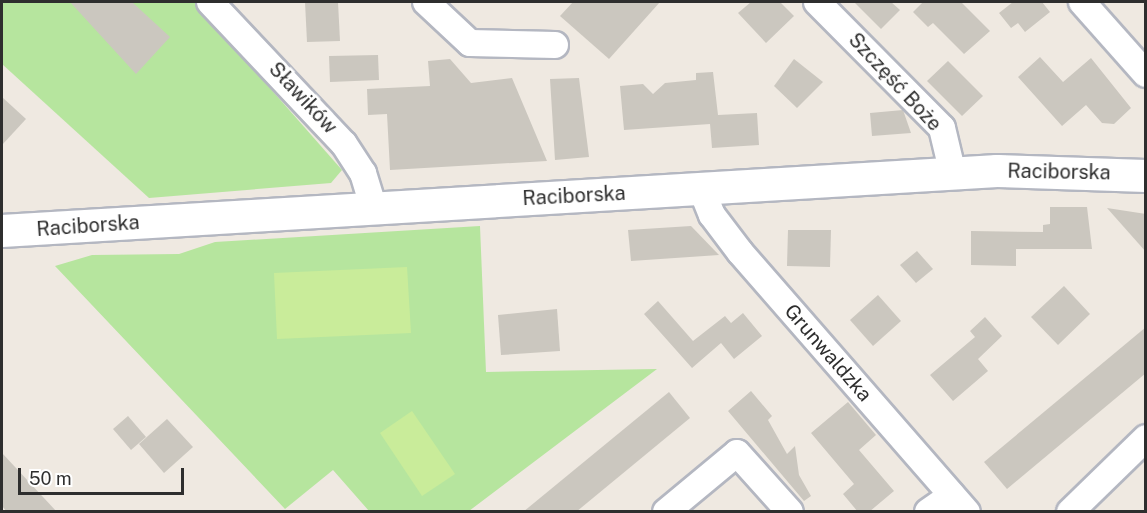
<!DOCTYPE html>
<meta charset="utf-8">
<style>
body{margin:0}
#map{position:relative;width:1147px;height:513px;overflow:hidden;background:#efe9e1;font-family:"Public Sans",sans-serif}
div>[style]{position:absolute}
.green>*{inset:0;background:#b6e59e}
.pitch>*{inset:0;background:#c9ec9a}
.building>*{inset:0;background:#cbc7bf}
.roads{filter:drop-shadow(2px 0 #b4b7c1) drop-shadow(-2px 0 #b4b7c1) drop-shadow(0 2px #b4b7c1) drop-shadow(0 -2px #b4b7c1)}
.minor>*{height:26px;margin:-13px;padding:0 13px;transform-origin:13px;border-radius:13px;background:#fff}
.tertiary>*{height:32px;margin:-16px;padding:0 16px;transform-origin:16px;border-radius:16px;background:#fff}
span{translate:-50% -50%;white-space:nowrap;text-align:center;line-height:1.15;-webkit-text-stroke:5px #fff;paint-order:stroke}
.street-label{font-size:20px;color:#2e2e2e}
.frame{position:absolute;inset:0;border:3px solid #2e2e2e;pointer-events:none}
.scale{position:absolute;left:18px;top:468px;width:166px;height:27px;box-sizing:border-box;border:3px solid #2e2e2e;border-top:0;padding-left:8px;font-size:18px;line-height:21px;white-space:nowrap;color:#2e2e2e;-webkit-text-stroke:4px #fff;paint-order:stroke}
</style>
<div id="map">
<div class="green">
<div style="clip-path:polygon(2px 2px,194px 2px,342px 170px,331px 183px,149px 198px,2px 64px)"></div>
<div style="clip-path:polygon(480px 226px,486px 372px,657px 369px,469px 511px,369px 511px,333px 470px,285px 509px,55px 266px,92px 255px,179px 254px,215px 242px)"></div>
</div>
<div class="pitch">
<div style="clip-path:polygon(407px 267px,411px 333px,277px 339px,274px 273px)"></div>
<div style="clip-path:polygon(412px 411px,455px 474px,422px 496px,380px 433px)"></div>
</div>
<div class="building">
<div style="clip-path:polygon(70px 2px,132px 2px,170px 37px,136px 74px)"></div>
<div style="clip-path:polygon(305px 2px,338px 2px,340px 41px,307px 42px)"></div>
<div style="clip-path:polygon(573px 2px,660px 2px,609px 59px,560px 16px)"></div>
<div style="clip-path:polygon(751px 2px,780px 2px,794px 16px,766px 43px,738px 13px)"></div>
<div style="clip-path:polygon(854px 2px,891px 2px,900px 10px,881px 29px)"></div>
<div style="clip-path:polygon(923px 2px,961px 2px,990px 31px,964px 54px,933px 23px,928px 27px,913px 12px)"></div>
<div style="clip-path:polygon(1013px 2px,1042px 2px,1050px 12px,1025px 32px,1018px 23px,1011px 28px,999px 13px)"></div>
<div style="clip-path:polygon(378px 55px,379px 80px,330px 82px,329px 56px)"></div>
<div style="clip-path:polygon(1040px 57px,1063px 82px,1091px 58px,1131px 108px,1114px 124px,1102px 123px,1086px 105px,1062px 126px,1018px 77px)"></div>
<div style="clip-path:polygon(450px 59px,471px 83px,512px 78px,547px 161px,390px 170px,387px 114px,368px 115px,367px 89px,430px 86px,428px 61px)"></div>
<div style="clip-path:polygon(794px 59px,823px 82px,797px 108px,774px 86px)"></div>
<div style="clip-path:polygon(948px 61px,983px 96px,962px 116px,927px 81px)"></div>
<div style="clip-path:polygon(713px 72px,718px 115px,757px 113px,759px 145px,712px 148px,710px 124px,624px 130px,620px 86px,643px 84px,653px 94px,665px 83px,696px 80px,696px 73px)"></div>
<div style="clip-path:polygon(579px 78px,589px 157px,555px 160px,550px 79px)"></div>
<div style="clip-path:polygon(2px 97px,26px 119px,2px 145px)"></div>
<div style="clip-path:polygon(903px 110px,911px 133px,872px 136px,870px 113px)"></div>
<div style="clip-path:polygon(1050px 207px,1087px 207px,1092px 249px,1016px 249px,1016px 266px,971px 265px,971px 231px,1043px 232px,1043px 225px,1050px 224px)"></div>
<div style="clip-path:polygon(1107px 208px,1146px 214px,1146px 252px)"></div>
<div style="clip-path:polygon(691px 226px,719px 255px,631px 261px,628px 230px)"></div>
<div style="clip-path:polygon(788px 230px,831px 230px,830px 267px,787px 266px)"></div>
<div style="clip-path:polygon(917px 251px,933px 269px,916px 283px,900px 265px)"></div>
<div style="clip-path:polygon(1064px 286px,1090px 314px,1058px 345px,1031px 317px)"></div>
<div style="clip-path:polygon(878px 295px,901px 321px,873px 346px,850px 320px)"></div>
<div style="clip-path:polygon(658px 301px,693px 341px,725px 316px,731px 323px,743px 313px,762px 336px,734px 359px,721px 343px,692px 368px,644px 314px)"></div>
<div style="clip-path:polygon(557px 309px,560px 351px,501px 355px,498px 315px)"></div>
<div style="clip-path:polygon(985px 317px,1002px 336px,978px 359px,988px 371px,953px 401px,930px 375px,975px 337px,970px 331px)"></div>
<div style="clip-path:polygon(1146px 327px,1146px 373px,1007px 489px,984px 462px)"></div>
<div style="clip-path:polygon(751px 391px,772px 416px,768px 420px,787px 454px,795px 446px,799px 475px,811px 496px,804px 501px,728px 411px)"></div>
<div style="clip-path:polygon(669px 392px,690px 418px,576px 512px,523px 512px)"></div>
<div style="clip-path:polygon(848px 402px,876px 435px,859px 450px,894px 491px,869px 512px,858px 512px,843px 494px,854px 484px,811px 433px)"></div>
<div style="clip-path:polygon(128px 416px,146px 437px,131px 450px,113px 429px)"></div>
<div style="clip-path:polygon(167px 419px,193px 447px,164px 473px,139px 444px)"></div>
<div style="clip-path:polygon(2px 453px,57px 512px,7px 512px,2px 506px)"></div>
</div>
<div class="roads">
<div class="minor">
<div style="left:210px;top:2px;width:195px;rotate:46.7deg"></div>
<div style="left:344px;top:144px;width:35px;rotate:57deg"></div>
<div style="left:363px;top:173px;width:37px;rotate:73deg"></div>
<div style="left:426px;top:2px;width:60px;rotate:43deg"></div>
<div style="left:470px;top:43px;width:85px;rotate:1.3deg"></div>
<div style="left:817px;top:2px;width:177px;rotate:45.2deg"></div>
<div style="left:942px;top:128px;width:47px;rotate:76.6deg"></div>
<div style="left:1082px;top:2px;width:96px;rotate:48.4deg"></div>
<div style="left:701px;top:188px;width:29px;rotate:68deg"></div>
<div style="left:712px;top:215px;width:46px;rotate:52.9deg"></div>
<div style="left:740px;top:252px;width:345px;rotate:48.9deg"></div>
<div style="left:666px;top:512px;width:92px;rotate:-39.7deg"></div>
<div style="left:737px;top:453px;width:79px;rotate:48.1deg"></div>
<div style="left:928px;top:512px;width:29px;rotate:-35deg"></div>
<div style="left:1070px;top:512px;width:106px;rotate:-44.2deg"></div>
</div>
<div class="tertiary">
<div style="left:2px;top:231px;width:997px;rotate:-3.45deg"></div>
<div style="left:997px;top:171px;width:149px;rotate:1.9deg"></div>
</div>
</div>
<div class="street-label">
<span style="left:895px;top:82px;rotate:47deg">Szczęść Boże</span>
<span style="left:303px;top:98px;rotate:47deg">Sławików</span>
<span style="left:1059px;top:172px;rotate:1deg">Raciborska</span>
<span style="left:574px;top:196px;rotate:-3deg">Raciborska</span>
<span style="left:88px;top:226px;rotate:-4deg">Raciborska</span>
<span style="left:828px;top:353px;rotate:49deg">Grunwaldzka</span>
</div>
<div class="frame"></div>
<div class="scale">50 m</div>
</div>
